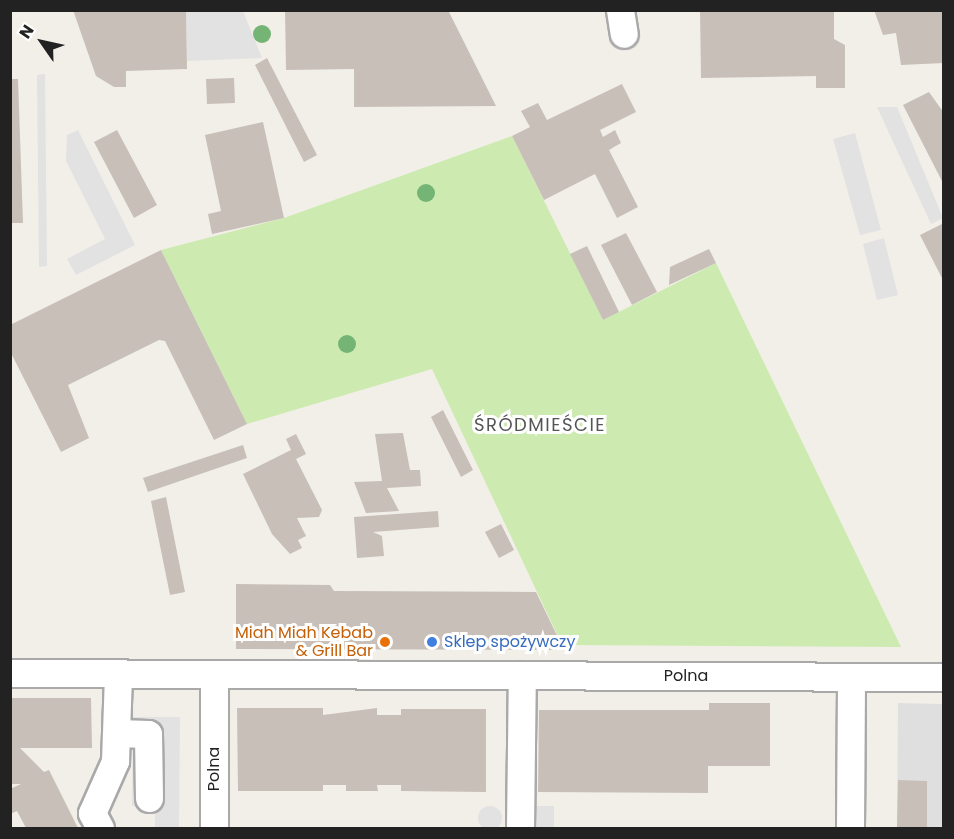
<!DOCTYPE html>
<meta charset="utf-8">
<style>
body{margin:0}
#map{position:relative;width:954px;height:839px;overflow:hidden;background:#f2efe9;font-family:Poppins,sans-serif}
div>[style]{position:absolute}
.residential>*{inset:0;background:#e0dfdf}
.grass>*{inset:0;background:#cdebb0}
.parking>*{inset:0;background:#e2e2e2}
.round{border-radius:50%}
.building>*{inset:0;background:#c7bfb8}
.roads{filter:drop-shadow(2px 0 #a9a9a9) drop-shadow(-2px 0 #a9a9a9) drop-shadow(0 2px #a9a9a9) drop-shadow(0 -2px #a9a9a9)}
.minor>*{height:27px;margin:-13.5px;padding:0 13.5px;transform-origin:13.5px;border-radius:13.5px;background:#fff}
.trees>*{width:18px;height:18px;margin:-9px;border-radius:50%;background:#74b475}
.dots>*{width:16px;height:16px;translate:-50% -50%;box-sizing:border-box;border:3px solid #fff;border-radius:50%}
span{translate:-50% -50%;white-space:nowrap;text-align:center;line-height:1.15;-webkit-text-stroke:6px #fff;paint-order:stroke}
.food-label{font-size:16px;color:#c56008}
.right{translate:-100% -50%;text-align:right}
.shop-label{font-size:16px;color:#366cbe}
.left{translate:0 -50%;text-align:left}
.street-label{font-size:16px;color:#222}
.neighbourhood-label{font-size:18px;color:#555;letter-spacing:1.5px}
.frame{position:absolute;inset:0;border:12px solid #222;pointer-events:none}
.north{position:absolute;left:12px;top:12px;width:60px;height:60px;-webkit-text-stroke:4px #fff;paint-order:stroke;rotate:304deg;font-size:16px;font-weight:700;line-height:24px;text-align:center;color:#222}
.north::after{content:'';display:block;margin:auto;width:21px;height:27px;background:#222;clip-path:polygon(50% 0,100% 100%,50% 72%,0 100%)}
</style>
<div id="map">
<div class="residential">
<div style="clip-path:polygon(898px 703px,943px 704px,943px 828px,897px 828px)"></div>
</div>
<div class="grass">
<div style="clip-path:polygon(512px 136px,603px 320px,716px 263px,901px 647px,562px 645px,432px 369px,247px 424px,161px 250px,284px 218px)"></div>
</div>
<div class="parking">
<div style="clip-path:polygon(186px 11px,243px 11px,262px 58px,187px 61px)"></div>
<div style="clip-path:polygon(45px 74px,47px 266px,39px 267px,37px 75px)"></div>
<div style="clip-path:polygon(877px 107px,897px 107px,943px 218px,931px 224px)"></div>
<div style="clip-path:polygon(78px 130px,135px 245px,76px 275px,67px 259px,105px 239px,66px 161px,67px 135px)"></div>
<div style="clip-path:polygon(855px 133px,881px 230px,860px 235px,833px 139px)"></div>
<div style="clip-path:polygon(884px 238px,898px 295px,877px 300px,863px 244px)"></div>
<div style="clip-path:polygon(133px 717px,180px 717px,179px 828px,155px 828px,155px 807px,132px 806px)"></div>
<div style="clip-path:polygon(534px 806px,554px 806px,554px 828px,533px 828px)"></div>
<div class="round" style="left:478px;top:806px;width:24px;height:24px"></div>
</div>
<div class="building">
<div style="clip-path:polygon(73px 10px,186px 10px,187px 69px,126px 71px,126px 87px,114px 87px,96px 76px)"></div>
<div style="clip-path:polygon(285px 10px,448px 10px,496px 106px,354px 107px,354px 69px,286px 70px)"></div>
<div style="clip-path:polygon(700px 10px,834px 10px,834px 39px,845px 45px,845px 88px,816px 88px,816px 76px,701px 78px)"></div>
<div style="clip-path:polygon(874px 10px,944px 10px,944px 63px,901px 65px,896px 33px,883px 35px)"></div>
<div style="clip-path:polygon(267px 58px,317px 155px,304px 162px,255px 65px)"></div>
<div style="clip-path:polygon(234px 78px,235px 103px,207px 104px,206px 79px)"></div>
<div style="clip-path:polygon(10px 79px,18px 79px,23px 223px,10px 223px)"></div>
<div style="clip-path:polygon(622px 84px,636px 112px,600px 130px,603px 137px,615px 130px,621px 143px,609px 150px,638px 207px,617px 218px,595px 174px,544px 200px,512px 136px,530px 127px,521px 111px,538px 103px,547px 120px)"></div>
<div style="clip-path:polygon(929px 92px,944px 113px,944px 185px,903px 105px)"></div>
<div style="clip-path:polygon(263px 122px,284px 218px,212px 234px,208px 214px,221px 211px,205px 135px)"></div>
<div style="clip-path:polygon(117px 130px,157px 205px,134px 218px,94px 142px)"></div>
<div style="clip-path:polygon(944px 223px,944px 282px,920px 235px)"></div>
<div style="clip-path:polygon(626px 233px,657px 292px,632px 305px,601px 245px)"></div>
<div style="clip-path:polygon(587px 246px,619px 312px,603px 320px,570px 254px)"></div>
<div style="clip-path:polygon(709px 249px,716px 263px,669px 285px,670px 267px)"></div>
<div style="clip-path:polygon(161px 250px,247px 424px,214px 440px,165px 341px,159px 340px,68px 385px,89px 438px,61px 452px,10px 351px,10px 325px)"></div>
<div style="clip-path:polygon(443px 410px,473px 470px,461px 477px,431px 417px)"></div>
<div style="clip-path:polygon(403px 433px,410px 470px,420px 470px,421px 486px,387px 488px,399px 511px,366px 513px,354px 482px,382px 481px,375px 434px)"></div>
<div style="clip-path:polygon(296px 434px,306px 454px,296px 459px,322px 510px,319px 517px,297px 518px,306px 536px,298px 540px,302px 548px,290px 554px,272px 534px,243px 474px,291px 450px,286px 439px)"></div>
<div style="clip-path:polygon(243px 445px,247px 458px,148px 492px,143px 478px)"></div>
<div style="clip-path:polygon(166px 497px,185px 592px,170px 595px,151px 501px)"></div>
<div style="clip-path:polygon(438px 511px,439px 527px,373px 532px,382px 536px,384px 556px,357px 558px,354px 517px)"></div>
<div style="clip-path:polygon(501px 524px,514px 550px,499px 558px,485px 532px)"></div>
<div style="clip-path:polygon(236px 584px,330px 585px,334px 591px,536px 592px,564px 650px,236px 649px)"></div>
<div style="clip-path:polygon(10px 698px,91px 698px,92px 748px,20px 748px,44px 772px,49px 770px,78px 828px,26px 828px,17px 811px,10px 814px,10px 789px,21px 784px,10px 784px)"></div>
<div style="clip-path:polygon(709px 703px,770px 703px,770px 766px,708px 766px,708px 793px,538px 792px,539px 710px,709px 710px)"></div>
<div style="clip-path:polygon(237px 708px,323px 708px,323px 715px,377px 708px,377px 715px,401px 715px,401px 709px,486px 709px,486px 792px,401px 791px,401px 785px,377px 785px,378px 791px,346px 791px,346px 785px,323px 785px,323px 791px,238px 791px)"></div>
<div style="clip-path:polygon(898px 780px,927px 781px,927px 828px,897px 828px)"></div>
</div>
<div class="roads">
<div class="minor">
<div style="left:620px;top:10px;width:24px;rotate:81deg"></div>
<div style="left:10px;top:673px;width:934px;rotate:0.25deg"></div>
<div style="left:117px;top:733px;width:31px;rotate:2deg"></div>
<div style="left:148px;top:734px;width:64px;rotate:89.1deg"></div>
<div style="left:100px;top:828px;width:17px;rotate:-118deg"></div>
<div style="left:92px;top:813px;width:57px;rotate:-66.1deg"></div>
<div style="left:115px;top:761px;width:88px;rotate:-88deg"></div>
<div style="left:214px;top:828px;width:154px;rotate:-90deg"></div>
<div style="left:520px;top:828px;width:153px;rotate:-89.3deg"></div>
<div style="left:850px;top:828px;width:151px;rotate:-89.6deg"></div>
</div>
</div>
<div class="trees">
<div style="left:262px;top:34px"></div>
<div style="left:426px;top:193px"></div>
<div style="left:347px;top:344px"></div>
</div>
<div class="dots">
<div style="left:385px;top:642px;background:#e8710a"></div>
<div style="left:432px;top:642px;background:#3f7fe0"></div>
</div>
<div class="food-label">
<span class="right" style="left:373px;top:642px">Miah Miah Kebab<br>&amp; Grill Bar</span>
</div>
<div class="shop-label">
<span class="left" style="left:444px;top:642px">Sklep spożywczy</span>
</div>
<div class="street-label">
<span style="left:686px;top:676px">Polna</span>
<span style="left:214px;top:769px;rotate:-90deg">Polna</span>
</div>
<div class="neighbourhood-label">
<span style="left:540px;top:425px">ŚRÓDMIEŚCIE</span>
</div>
<div class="frame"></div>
<div class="north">N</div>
</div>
